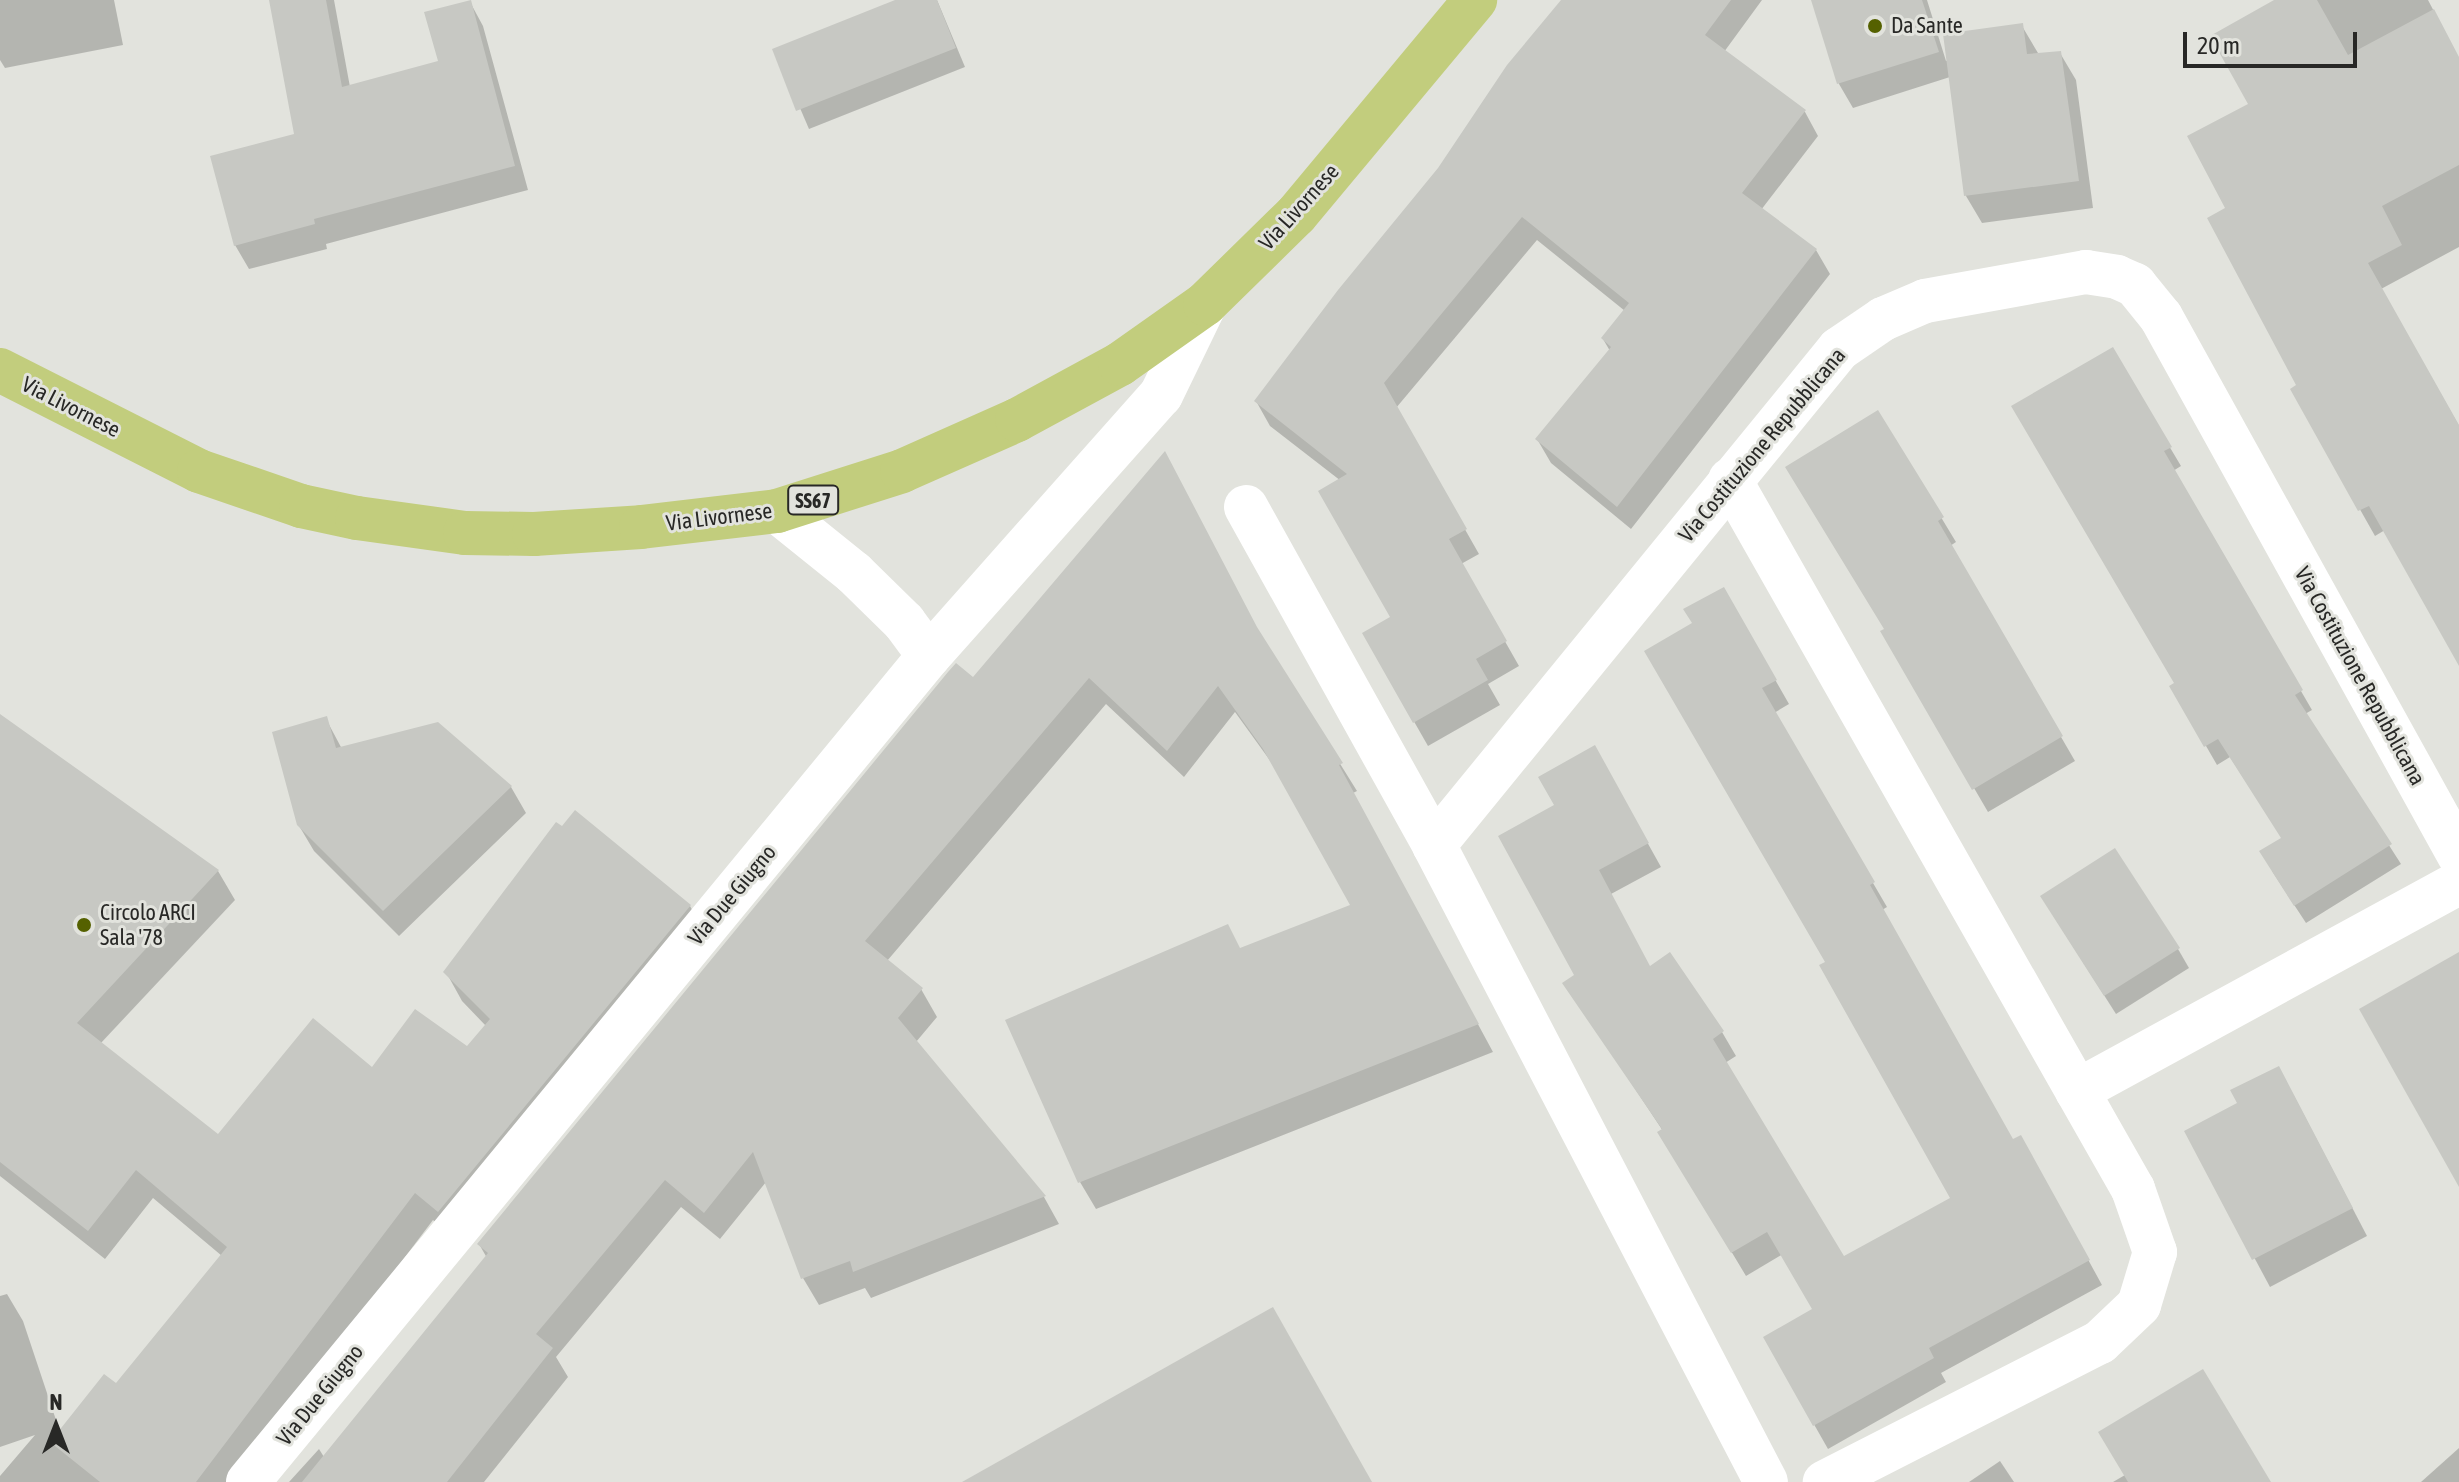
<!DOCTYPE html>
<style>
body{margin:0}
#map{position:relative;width:2459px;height:1482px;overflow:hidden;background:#e2e3dd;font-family:"Asap Condensed",sans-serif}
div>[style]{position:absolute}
.shadow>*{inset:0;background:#0003}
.building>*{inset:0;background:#c7c8c3}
.minor>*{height:44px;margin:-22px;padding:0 22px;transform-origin:22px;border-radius:22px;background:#fff}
.primary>*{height:44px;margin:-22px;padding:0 22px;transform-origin:22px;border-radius:22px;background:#c2cd7d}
.dots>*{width:22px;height:22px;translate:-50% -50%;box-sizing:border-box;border:4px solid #e2e3dd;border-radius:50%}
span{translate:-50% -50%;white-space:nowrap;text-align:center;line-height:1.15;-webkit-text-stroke:6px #e2e3dd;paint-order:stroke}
.shield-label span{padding:2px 6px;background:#e2e3dd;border:2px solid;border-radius:6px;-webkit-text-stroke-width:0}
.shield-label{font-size:20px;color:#282826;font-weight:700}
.poi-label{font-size:22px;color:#282826}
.left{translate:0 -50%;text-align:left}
.street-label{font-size:22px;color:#282826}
.north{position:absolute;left:16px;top:1386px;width:80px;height:80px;-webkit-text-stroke:6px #e2e3dd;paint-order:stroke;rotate:0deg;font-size:22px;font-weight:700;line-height:32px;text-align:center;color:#282826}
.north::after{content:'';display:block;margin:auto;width:28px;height:36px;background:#282826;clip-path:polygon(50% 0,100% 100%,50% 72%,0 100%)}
.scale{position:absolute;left:2183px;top:32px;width:174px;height:36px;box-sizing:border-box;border:4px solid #282826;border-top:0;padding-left:10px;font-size:24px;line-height:28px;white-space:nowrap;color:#282826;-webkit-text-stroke:6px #e2e3dd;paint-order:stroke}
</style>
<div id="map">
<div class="shadow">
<div style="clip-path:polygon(0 0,114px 0,123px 45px,5px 68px,0 60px)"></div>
<div style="clip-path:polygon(271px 0,334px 0,350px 87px,440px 63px,470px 2px,483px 26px,528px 190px,326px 244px,327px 249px,249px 269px,235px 245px,297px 135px)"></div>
<div style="clip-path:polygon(900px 0,937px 0,965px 67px,809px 129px,775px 50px)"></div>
<div style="clip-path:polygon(1564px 0,1762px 0,1724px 52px,1805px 112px,1818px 136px,1761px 210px,1816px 250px,1830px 274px,1631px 529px,1551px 463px,1537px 439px,1610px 351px,1603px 339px,1625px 311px,1537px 240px,1396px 408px,1479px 554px,1461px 564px,1519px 666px,1488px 684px,1500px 705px,1428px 746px,1364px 634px,1393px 618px,1341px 481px,1270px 426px,1256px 401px,1440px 170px)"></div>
<div style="clip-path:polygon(1813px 0,1927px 0,1946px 61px,2022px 26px,2038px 53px,2060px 53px,2076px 80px,2093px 208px,1982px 223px,1966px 196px,1950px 77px,1853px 108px,1839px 84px)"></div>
<div style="clip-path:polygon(2278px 0,2428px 0,2459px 59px,2459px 247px,2381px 289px,2459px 426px,2459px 662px,2385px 530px,2375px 536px,2292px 389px,2299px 386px,2228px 209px)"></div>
<div style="clip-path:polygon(2112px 350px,2181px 466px,2173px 471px,2312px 710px,2305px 714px,2401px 864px,2306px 923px,2272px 871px,2283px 839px,2230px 757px,2217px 765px,2172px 687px,2177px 684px)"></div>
<div style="clip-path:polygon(1878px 413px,1956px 542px,1950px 546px,2075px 761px,1988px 812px,1883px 632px,1887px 630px)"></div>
<div style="clip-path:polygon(1723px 589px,1789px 704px,1774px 713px,1887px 907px,1882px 910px,2012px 1142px,2034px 1161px,2102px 1285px,1941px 1373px,1946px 1382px,1828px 1449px,1765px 1338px,1815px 1310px,1783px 1254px,1746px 1276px,1674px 1156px,1663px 1131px,1565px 983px,1577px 975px,1556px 806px,1608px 772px,1661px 867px,1611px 894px,1650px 968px,1669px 955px,1722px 1032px,1736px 1056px,1725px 1063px,1844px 1259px,1953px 1199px,1828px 963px,1694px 624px)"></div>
<div style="clip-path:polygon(1265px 643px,1357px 791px,1353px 793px,1493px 1052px,1096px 1209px,1080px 1182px,1240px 950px,1352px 906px,1279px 773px,1235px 712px,1184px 777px,1106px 704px,887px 961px,921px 989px,937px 1017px,916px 1042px,1044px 1197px,1059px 1224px,871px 1298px,865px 1288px,819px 1305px,803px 1278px,766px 1182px,720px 1239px,681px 1207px,556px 1357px,568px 1377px,484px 1482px,289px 1482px,319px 1449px,324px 1457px,487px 1258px,479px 1244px,973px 680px)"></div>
<div style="clip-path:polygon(0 716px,218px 871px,235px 900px,100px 1044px,219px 1137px,372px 1070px,467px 1049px,486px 1026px,462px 1001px,446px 972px,690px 906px,706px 935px,456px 1240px,433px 1220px,235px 1482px,0 1482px,0 1476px,35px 1435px,0 1447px,0 1296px,7px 1294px,23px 1321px,60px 1432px,117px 1386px,222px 1256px,153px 1198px,105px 1259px,0 1176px)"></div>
<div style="clip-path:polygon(326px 719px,342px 749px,511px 787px,526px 813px,399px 936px,314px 851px,298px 824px)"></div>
<div style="clip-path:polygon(2053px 915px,2178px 949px,2189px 968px,2116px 1014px)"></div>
<div style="clip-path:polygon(2294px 1096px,2367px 1236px,2270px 1287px,2187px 1132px)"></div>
<div style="clip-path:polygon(2459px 1448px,2459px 1482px,2421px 1482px)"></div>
<div style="clip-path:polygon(2000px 1461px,2014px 1482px,1969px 1482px)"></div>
<div style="clip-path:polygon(2125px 1475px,2268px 1482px,2113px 1482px)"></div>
</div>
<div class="building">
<div style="clip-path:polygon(269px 0,326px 0,342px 87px,438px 61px,424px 12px,471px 0,515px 166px,314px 219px,315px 224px,234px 246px,210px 156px,294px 134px)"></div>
<div style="clip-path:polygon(895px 0,937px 0,956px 48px,796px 111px,772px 49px)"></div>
<div style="clip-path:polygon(1561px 0,1731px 0,1705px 35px,1806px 110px,1742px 193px,1817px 249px,1617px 507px,1535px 439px,1611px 347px,1601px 338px,1629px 303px,1522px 217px,1384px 383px,1467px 529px,1449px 539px,1507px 641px,1476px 659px,1488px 680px,1413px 723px,1362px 633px,1390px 617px,1318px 491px,1347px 474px,1254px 401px,1338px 290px,1438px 168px,1507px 65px)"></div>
<div style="clip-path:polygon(1811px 0,1922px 0,1939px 52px,1837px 84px)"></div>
<div style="clip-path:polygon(2274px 0,2317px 0,2348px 55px,2434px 9px,2459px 57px,2459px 165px,2382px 206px,2402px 245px,2368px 263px,2459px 425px,2459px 666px,2369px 506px,2358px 511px,2290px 389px,2296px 385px,2207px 218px,2225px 208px,2187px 136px,2248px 104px,2210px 36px)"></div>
<div style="clip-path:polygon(2023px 23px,2027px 54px,2061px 51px,2079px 181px,1964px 196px,1943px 34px)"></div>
<div style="clip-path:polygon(2113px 347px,2172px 447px,2164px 451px,2303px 690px,2295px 695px,2392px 844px,2294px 906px,2259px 851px,2281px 838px,2218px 739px,2204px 747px,2169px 686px,2174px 683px,2011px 406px)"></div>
<div style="clip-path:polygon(1878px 410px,1944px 517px,1938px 521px,2063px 736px,1972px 790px,1880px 631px,1884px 629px,1785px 467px)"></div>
<div style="clip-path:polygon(1165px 451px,1257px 627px,1343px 763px,1339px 765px,1479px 1024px,1078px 1183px,1005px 1020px,1228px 924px,1240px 948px,1350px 905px,1263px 749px,1218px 686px,1167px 751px,1089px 678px,865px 941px,923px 988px,898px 1018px,1046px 1196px,853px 1272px,850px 1261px,801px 1279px,753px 1152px,704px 1213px,665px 1180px,536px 1334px,553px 1348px,447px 1482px,302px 1482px,488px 1253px,477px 1244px,948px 672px,956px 663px,973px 677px)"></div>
<div style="clip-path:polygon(1724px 587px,1777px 680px,1762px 688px,1875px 882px,1870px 885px,2013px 1139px,2021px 1135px,2090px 1260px,1929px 1348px,1934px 1358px,1813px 1426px,1763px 1337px,1812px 1309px,1767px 1232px,1731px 1253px,1657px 1132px,1662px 1129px,1562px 983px,1574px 975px,1498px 836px,1554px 805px,1538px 777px,1595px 745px,1649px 843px,1599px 870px,1650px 966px,1670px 952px,1724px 1031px,1713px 1039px,1844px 1256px,1950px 1198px,1819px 965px,1825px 962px,1644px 651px,1692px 623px,1683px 609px)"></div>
<div style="clip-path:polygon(0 714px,219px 870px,77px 1023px,218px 1134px,313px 1018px,372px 1067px,415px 1009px,467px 1046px,490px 1019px,443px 972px,556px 822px,562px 826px,575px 810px,691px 905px,438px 1212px,415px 1193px,196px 1482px,100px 1482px,50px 1442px,104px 1374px,116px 1383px,227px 1247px,136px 1170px,88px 1231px,0 1162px)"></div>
<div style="clip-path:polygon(327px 716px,336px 748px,438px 722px,512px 786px,383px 911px,297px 825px,272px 732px)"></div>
<div style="clip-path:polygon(2115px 848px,2180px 948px,2104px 996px,2040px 896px)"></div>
<div style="clip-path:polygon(2459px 952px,2459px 1187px,2359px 1009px)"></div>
<div style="clip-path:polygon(2279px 1066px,2353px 1208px,2252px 1260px,2184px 1131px,2237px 1103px,2230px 1090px)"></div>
<div style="clip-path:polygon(1273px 1307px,1372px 1482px,962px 1482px)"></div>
<div style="clip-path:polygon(2203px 1369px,2271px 1482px,2128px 1482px,2098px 1432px)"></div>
</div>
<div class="minor">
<div style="left:1730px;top:480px;width:816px;rotate:60.39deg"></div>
<div style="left:2133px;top:1189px;width:67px;rotate:70.8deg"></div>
<div style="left:2155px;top:1252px;width:55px;rotate:106.8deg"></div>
<div style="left:2139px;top:1305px;width:54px;rotate:136.5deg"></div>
<div style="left:2100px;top:1342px;width:309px;rotate:153deg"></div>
<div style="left:1246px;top:507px;width:387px;rotate:60.9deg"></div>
<div style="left:1434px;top:845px;width:718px;rotate:62.47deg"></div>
<div style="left:777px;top:511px;width:99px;rotate:38.8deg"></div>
<div style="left:854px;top:573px;width:70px;rotate:44.4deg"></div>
<div style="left:904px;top:622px;width:42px;rotate:53.7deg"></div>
<div style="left:1434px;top:845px;width:640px;rotate:-50.77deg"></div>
<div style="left:1839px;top:349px;width:53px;rotate:-34.3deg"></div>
<div style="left:1883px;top:319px;width:46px;rotate:-23.2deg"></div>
<div style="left:1925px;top:301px;width:164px;rotate:-10.2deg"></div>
<div style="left:2086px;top:272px;width:31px;rotate:9deg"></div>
<div style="left:2117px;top:277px;width:20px;rotate:24deg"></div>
<div style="left:2135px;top:285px;width:41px;rotate:50.9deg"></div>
<div style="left:2161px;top:317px;width:615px;rotate:61.02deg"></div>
<div style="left:2077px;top:1091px;width:435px;rotate:-28.6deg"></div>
<div style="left:248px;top:1482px;width:1071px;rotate:-50.5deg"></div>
<div style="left:929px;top:656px;width:349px;rotate:-48.4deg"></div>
<div style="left:1161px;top:395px;width:101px;rotate:-64.2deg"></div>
</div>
<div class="primary">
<div style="left:0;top:370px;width:223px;rotate:26.9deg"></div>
<div style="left:199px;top:471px;width:108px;rotate:18.9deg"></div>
<div style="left:301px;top:506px;width:57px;rotate:12.1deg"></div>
<div style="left:357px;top:518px;width:109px;rotate:7.9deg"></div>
<div style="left:465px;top:533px;width:69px;rotate:0.8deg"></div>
<div style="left:534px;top:534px;width:107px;rotate:-3.7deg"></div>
<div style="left:641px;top:527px;width:137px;rotate:-6.7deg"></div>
<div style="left:777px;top:511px;width:131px;rotate:-17.7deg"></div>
<div style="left:902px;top:471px;width:126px;rotate:-23.9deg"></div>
<div style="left:1017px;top:420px;width:117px;rotate:-28.5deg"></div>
<div style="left:1120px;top:364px;width:104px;rotate:-35.2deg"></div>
<div style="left:1205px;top:304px;width:127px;rotate:-44.4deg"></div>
<div style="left:1296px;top:215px;width:280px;rotate:-50.2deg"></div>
</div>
<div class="dots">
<div style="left:1875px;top:26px;background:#556100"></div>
<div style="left:84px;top:925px;background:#556100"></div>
</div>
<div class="shield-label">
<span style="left:813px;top:500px">SS67</span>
</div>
<div class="poi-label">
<span class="left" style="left:1891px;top:26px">Da Sante</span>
<span class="left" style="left:100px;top:925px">Circolo ARCI<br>Sala '78</span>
</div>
<div class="street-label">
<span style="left:1299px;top:207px;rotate:-48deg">Via Livornese</span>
<span style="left:71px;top:407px;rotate:27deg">Via Livornese</span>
<span style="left:1762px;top:445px;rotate:-50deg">Via Costituzione Repubblicana</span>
<span style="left:719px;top:517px;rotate:-7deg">Via Livornese</span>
<span style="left:2360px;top:676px;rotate:61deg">Via Costituzione Repubblicana</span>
<span style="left:732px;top:895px;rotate:-50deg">Via Due Giugno</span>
<span style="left:320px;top:1395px;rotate:-51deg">Via Due Giugno</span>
</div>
<div class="north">N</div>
<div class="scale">20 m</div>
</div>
